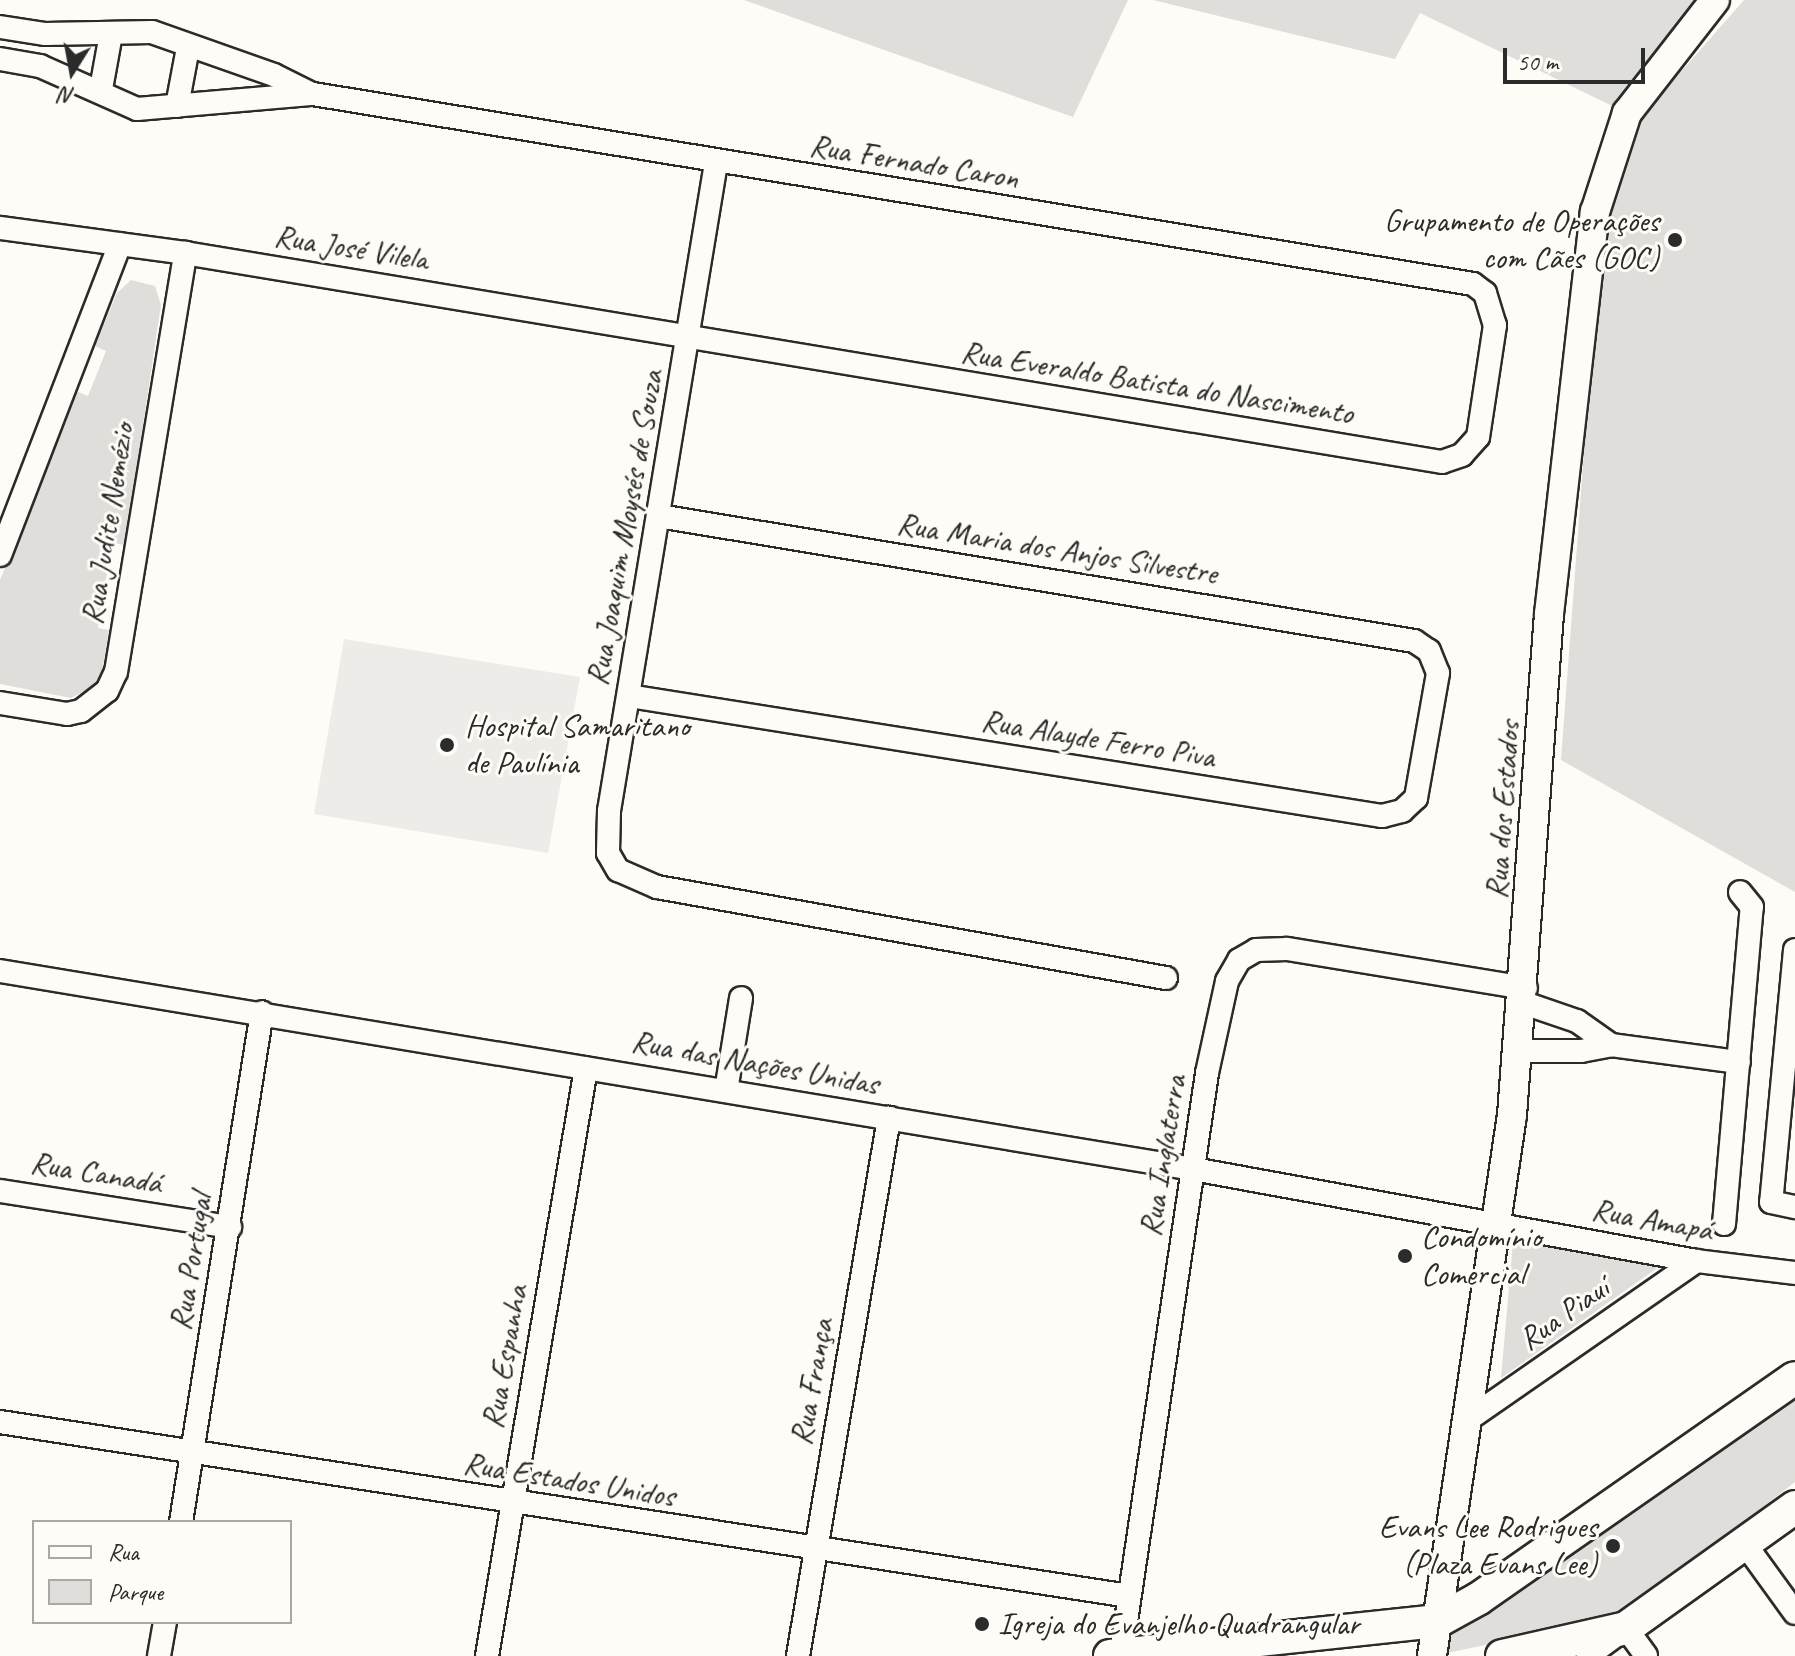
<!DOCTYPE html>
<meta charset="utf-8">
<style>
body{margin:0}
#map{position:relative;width:1795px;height:1656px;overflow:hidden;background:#fdfcf7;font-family:Caveat,sans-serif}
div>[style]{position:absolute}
.built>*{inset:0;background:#edece8}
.green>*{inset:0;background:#dfdeda}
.roads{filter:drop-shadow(2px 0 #2b2b2b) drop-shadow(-2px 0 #2b2b2b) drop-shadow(0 2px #2b2b2b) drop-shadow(0 -2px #2b2b2b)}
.minor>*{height:22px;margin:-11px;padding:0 11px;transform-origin:11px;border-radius:11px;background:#fdfcf7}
.tertiary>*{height:28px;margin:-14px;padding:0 14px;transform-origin:14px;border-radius:14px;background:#fdfcf7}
.secondary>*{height:32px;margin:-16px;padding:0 16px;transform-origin:16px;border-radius:16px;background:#fdfcf7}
.dots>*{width:22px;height:22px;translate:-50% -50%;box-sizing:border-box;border:4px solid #fdfcf7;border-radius:50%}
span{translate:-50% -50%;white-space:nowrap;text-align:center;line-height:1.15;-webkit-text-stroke:6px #fdfcf7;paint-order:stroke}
.street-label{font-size:32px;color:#2b2b2b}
.poi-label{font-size:32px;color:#2b2b2b}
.right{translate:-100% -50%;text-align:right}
.left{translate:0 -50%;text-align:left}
.legend{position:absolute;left:32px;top:1520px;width:260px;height:104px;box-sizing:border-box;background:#fdfcf7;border:2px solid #a9a8a5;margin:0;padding:10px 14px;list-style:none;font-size:24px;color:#2b2b2b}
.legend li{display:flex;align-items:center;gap:16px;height:40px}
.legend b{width:40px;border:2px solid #a9a8a5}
.north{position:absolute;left:32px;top:32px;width:80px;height:80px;-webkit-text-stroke:6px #fdfcf7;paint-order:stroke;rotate:191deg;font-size:22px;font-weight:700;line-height:32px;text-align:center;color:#2b2b2b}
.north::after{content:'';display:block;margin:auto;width:28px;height:36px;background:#2b2b2b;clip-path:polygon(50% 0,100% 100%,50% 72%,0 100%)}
.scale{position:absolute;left:1503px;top:48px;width:142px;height:36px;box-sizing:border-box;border:4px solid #2b2b2b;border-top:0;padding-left:10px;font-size:24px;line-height:28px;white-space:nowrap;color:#2b2b2b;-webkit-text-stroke:6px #fdfcf7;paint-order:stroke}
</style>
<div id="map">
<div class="built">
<div style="clip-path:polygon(344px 639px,580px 677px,548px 853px,314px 814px)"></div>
</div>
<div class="green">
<div style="clip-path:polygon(744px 0,1128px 0,1073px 117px)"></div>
<div style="clip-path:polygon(1153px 0,1719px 0,1631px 115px,1420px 13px,1395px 59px)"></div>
<div style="clip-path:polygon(1744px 0,1795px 0,1795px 892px,1561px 760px,1599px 251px,1629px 139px,1644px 114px)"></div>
<div style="clip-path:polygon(131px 280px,155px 286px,161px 305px,125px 545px,112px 543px,98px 628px,109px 630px,102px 671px,94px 686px,71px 698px,0 684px,0 580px,76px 391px,88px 396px,106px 351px,95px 346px,117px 293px)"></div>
<div style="clip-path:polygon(1513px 1242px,1581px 1251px,1663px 1264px,1501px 1378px)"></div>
<div style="clip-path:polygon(1795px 1399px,1795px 1482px,1623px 1616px,1447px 1653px,1452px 1634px)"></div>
</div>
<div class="roads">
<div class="minor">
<div style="left:0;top:27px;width:46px;rotate:8.8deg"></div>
<div style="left:45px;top:34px;width:107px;rotate:-1.1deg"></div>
<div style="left:152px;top:32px;width:129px;rotate:19.4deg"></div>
<div style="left:274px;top:75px;width:42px;rotate:26.6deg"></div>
<div style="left:0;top:59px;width:41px;rotate:9.9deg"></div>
<div style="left:40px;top:66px;width:106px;rotate:23.9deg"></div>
<div style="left:137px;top:109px;width:177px;rotate:-4.9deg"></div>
<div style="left:313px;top:94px;width:1175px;rotate:9.3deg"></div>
<div style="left:1473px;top:284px;width:15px;rotate:37deg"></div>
<div style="left:1485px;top:293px;width:34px;rotate:73deg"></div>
<div style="left:1495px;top:325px;width:113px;rotate:98.6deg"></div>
<div style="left:1478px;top:437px;width:24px;rotate:132deg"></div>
<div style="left:1462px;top:455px;width:21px;rotate:161deg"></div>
<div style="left:1442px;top:462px;width:1274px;rotate:-170.56deg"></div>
<div style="left:185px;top:253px;width:187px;rotate:-172.3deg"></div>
<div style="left:101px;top:89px;width:56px;rotate:-79.7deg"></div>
<div style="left:177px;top:106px;width:59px;rotate:-79.3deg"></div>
<div style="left:716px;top:163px;width:657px;rotate:99.38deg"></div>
<div style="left:609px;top:811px;width:42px;rotate:91.4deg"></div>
<div style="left:608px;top:853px;width:20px;rotate:60deg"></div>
<div style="left:618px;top:870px;width:43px;rotate:23.6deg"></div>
<div style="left:657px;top:887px;width:517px;rotate:10.14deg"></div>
<div style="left:0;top:555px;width:333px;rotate:-68.9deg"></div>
<div style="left:629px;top:696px;width:763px;rotate:9.05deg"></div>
<div style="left:1382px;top:816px;width:21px;rotate:-14deg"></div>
<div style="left:1402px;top:811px;width:19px;rotate:-43deg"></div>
<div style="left:1416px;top:798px;width:127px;rotate:-80deg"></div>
<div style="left:1438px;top:673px;width:24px;rotate:-112deg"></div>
<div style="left:1429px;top:651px;width:18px;rotate:-146deg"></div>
<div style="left:1414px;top:641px;width:765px;rotate:-170.6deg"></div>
<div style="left:0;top:703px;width:68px;rotate:9.3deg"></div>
<div style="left:67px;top:714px;width:14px;rotate:-12deg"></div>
<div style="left:81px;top:711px;width:33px;rotate:-38deg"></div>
<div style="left:107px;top:691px;width:21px;rotate:-65deg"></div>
<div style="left:116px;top:672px;width:425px;rotate:-80.6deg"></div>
<div style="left:1795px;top:950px;width:253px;rotate:95.4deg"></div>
<div style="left:1771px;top:1202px;width:25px;rotate:12deg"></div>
<div style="left:0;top:971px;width:1209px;rotate:9.42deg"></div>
<div style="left:1193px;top:1169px;width:511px;rotate:10.36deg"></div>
<div style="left:1696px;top:1261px;width:100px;rotate:6.9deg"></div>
<div style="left:1524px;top:1003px;width:56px;rotate:18.8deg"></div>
<div style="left:1577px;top:1021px;width:42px;rotate:35.2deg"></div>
<div style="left:1519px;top:1051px;width:62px"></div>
<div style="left:1581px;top:1051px;width:31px;rotate:-11deg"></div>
<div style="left:1611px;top:1045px;width:129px;rotate:7.6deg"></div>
<div style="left:726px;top:1091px;width:94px;rotate:-80.8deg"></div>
<div style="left:0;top:1191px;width:233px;rotate:8.9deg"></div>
<div style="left:1724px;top:1224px;width:318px;rotate:-85deg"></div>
<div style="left:1752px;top:907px;width:19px;rotate:-129deg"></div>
<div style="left:1469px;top:1419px;width:277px;rotate:-34.8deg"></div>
<div style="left:0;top:1422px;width:1142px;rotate:8.76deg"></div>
<div style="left:181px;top:1522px;width:516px;rotate:-80.98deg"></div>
<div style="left:1745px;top:1544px;width:85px;rotate:54.1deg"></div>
<div style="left:1121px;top:1655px;width:588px;rotate:-81.59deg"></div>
<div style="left:1207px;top:1073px;width:94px;rotate:-77.7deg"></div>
<div style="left:1227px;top:981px;width:24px;rotate:-60deg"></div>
<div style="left:1239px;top:960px;width:20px;rotate:-30deg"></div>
<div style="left:1256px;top:950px;width:31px;rotate:-2deg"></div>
<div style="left:1287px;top:949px;width:242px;rotate:9.3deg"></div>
<div style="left:159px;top:1656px;width:35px;rotate:-80deg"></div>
<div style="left:487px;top:1656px;width:596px;rotate:-80.44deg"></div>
<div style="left:798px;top:1656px;width:546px;rotate:-80.4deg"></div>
<div style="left:1588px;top:1656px;width:47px;rotate:-36.4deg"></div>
<div style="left:1626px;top:1628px;width:34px;rotate:54deg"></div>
</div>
<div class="tertiary">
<div style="left:1432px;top:1656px;width:547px;rotate:-81.59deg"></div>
<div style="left:1512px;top:1115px;width:502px;rotate:-85.78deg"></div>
<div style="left:1549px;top:614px;width:405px;rotate:-83.5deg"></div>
<div style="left:1595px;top:212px;width:104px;rotate:-72.1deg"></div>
<div style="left:1627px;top:113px;width:143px;rotate:-52.1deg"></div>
</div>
<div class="secondary">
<div style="left:1110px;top:1656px;width:330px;rotate:-6.1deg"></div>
<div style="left:1438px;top:1621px;width:46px;rotate:-28.8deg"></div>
<div style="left:1478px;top:1599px;width:386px;rotate:-34.9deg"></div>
<div style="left:1502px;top:1656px;width:127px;rotate:-12.7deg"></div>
<div style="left:1626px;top:1628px;width:208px;rotate:-35.6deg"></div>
</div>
</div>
<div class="dots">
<div style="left:1675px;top:240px;background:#2b2b2b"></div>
<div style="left:447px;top:745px;background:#2b2b2b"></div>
<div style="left:1405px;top:1256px;background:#2b2b2b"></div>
<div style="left:1613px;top:1546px;background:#2b2b2b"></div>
<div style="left:982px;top:1624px;background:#2b2b2b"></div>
</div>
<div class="street-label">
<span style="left:914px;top:162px;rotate:9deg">Rua Fernado Caron</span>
<span style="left:351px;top:248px;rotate:9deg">Rua José Vilela</span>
<span style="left:1157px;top:383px;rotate:9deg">Rua Everaldo Batista do Nascimento</span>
<span style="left:108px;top:524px;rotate:-81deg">Rua Judite Nemézio</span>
<span style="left:625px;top:528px;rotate:-80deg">Rua Joaquim Moysés de Souza</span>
<span style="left:1057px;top:549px;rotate:9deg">Rua Maria dos Anjos Silvestre</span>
<span style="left:1098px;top:739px;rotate:9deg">Rua Alayde Ferro Piva</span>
<span style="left:1503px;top:810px;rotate:-86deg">Rua dos Estados</span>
<span style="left:755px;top:1063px;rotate:10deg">Rua das Nações Unidas</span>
<span style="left:1163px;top:1156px;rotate:-81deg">Rua Inglaterra</span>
<span style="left:96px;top:1173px;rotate:9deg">Rua Canadá</span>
<span style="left:1652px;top:1220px;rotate:10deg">Rua Amapá</span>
<span style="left:191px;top:1262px;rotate:-81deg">Rua Portugal</span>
<span style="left:1564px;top:1314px;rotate:-35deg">Rua Piauí</span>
<span style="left:505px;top:1357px;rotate:-80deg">Rua Espanha</span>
<span style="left:812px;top:1382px;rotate:-80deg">Rua França</span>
<span style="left:569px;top:1480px;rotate:9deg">Rua Estados Unidos</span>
</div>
<div class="poi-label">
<span class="right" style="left:1659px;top:240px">Grupamento de Operações<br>com Cães (GOC)</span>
<span class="left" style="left:465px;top:745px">Hospital Samaritano<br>de Paulínia</span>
<span class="left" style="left:1421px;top:1256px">Condomínio<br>Comercial</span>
<span class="right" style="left:1597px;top:1546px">Evans Lee Rodrigues<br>(Plaza Evans Lee)</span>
<span class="left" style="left:998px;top:1624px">Igreja do Evanjelho Quadrangular</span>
</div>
<ul class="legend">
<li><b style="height:10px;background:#fdfcf7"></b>Rua</li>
<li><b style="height:22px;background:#dfdeda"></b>Parque</li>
</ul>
<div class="north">N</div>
<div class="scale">50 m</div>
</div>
